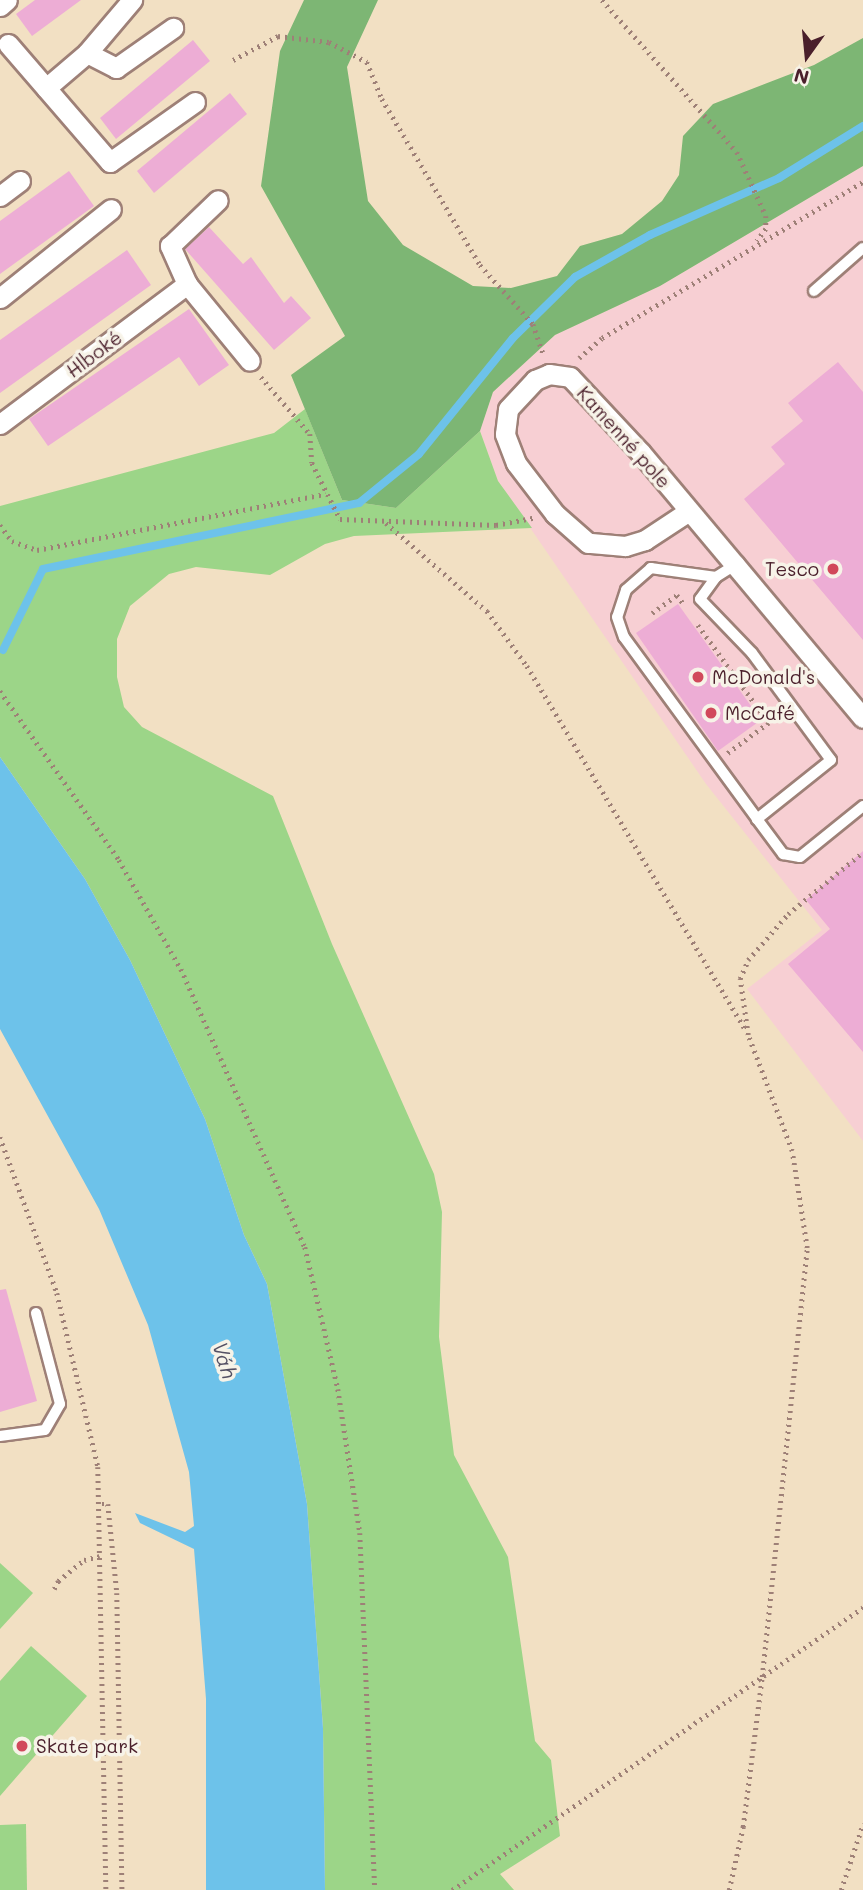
<!DOCTYPE html>
<meta charset="utf-8">
<style>
body{margin:0}
#map{position:relative;width:863px;height:1890px;overflow:hidden;background:#f2e0c3;font-family:Mali,sans-serif}
div>[style]{position:absolute}
.built>*{inset:0;background:#f7cfd3}
.green>*{inset:0;background:#9cd588}
.forest>*{inset:0;background:#7db674}
.water>*{inset:0;background:#6dc2ea}
.stream>*{height:8px;margin:-4px;padding:0 4px;transform-origin:4px;border-radius:4px;background:#6dc2ea}
.building>*{inset:0;background:#edadd5}
.path>*{height:4.5px;margin-top:-2.25px;transform-origin:0;background:repeating-linear-gradient(90deg,#9e8077 0 2px,transparent 0 7px)}
.roads{filter:drop-shadow(2px 0 #9e8077) drop-shadow(-2px 0 #9e8077) drop-shadow(0 2px #9e8077) drop-shadow(0 -2px #9e8077)}
.lane>*{height:10px;margin:-5px;padding:0 5px;transform-origin:5px;border-radius:5px;background:#fff}
.street>*{height:19px;margin:-9.5px;padding:0 9.5px;transform-origin:9.5px;border-radius:9.5px;background:#fff}
.dots>*{width:19px;height:19px;translate:-50% -50%;box-sizing:border-box;border:4px solid #f7f3e8;border-radius:50%}
span{translate:-50% -50%;white-space:nowrap;text-align:center;line-height:1.15;-webkit-text-stroke:7px #f7f3e8;paint-order:stroke}
.street-label{font-size:19px;color:#4a1f2b}
.poi-label{font-size:19px;color:#4a1f2b}
.right{translate:-100% -50%;text-align:right}
.left{translate:0 -50%;text-align:left}
.water-label{font-size:21px;color:#545064;font-style:italic}
.north{position:absolute;left:772px;top:21px;width:70px;height:70px;-webkit-text-stroke:5px #f7f3e8;paint-order:stroke;rotate:195deg;font-size:19px;font-weight:700;line-height:28px;text-align:center;color:#4a1f2b}
.north::after{content:'';display:block;margin:auto;width:24px;height:32px;background:#4a1f2b;clip-path:polygon(50% 0,100% 100%,50% 72%,0 100%)}
</style>
<div id="map">
<div class="built">
<div style="clip-path:polygon(863px 166px,863px 1141px,747px 989px,822px 930px,706px 784px,498px 481px,480px 431px,493px 392px,555px 335px,660px 286px)"></div>
</div>
<div class="green">
<div style="clip-path:polygon(305px 409px,342px 500px,396px 508px,480px 431px,498px 481px,532px 528px,354px 536px,325px 544px,270px 575px,196px 567px,169px 574px,130px 606px,117px 639px,117px 677px,124px 707px,142px 727px,273px 796px,332px 944px,434px 1174px,442px 1212px,439px 1337px,454px 1455px,508px 1557px,535px 1741px,551px 1760px,560px 1836px,500px 1874px,514px 1890px,325px 1890px,323px 1728px,307px 1504px,267px 1284px,244px 1235px,205px 1119px,130px 960px,85px 879px,0 757px,0 506px,274px 433px)"></div>
<div style="clip-path:polygon(0 1563px,33px 1593px,0 1629px)"></div>
<div style="clip-path:polygon(31px 1646px,87px 1696px,0 1796px,0 1681px)"></div>
<div style="clip-path:polygon(26px 1824px,27px 1890px,0 1890px,0 1825px)"></div>
</div>
<div class="forest">
<div style="clip-path:polygon(304px 0,378px 0,347px 67px,368px 201px,403px 245px,473px 286px,511px 288px,557px 276px,580px 246px,622px 234px,662px 201px,679px 175px,683px 136px,713px 104px,814px 65px,863px 38px,863px 166px,660px 286px,555px 335px,493px 392px,480px 431px,396px 508px,342px 500px,291px 375px,345px 336px,261px 186px,280px 51px)"></div>
</div>
<div class="water">
<div style="clip-path:polygon(0 757px,85px 879px,130px 960px,205px 1119px,244px 1235px,267px 1284px,307px 1504px,323px 1728px,325px 1890px,206px 1890px,206px 1699px,194px 1549px,140px 1523px,135px 1513px,185px 1532px,194px 1526px,189px 1472px,148px 1325px,99px 1209px,0 1029px)"></div>
</div>
<div class="stream">
<div style="left:3px;top:650px;width:90px;rotate:-63.7deg"></div>
<div style="left:43px;top:569px;width:323px;rotate:-11.8deg"></div>
<div style="left:359px;top:503px;width:77px;rotate:-39.2deg"></div>
<div style="left:419px;top:454px;width:149px;rotate:-51deg"></div>
<div style="left:513px;top:338px;width:87px;rotate:-44.5deg"></div>
<div style="left:575px;top:277px;width:86px;rotate:-29.2deg"></div>
<div style="left:650px;top:235px;width:141px;rotate:-23.8deg"></div>
<div style="left:779px;top:178px;width:99px;rotate:-31.8deg"></div>
</div>
<div class="building">
<div style="clip-path:polygon(35px 0,81px 0,32px 36px,16px 14px)"></div>
<div style="clip-path:polygon(193px 40px,210px 61px,116px 139px,100px 118px)"></div>
<div style="clip-path:polygon(230px 93px,247px 114px,154px 193px,137px 171px)"></div>
<div style="clip-path:polygon(69px 171px,94px 206px,0 274px,0 221px)"></div>
<div style="clip-path:polygon(209px 227px,243px 264px,251px 257px,284px 303px,291px 296px,311px 318px,274px 350px,185px 249px)"></div>
<div style="clip-path:polygon(127px 250px,151px 285px,0 393px,0 340px)"></div>
<div style="clip-path:polygon(189px 309px,229px 365px,199px 386px,179px 357px,48px 446px,29px 419px)"></div>
<div style="clip-path:polygon(838px 362px,863px 392px,863px 640px,744px 499px,785px 464px,771px 447px,803px 421px,788px 403px)"></div>
<div style="clip-path:polygon(678px 604px,761px 720px,718px 751px,636px 633px)"></div>
<div style="clip-path:polygon(863px 851px,863px 1052px,788px 964px,830px 929px,806px 900px)"></div>
<div style="clip-path:polygon(6px 1289px,37px 1401px,0 1412px,0 1290px)"></div>
</div>
<div class="path">
<div style="left:602px;top:0;width:203px;rotate:48.4deg"></div>
<div style="left:737px;top:152px;width:70px;rotate:65.6deg"></div>
<div style="left:766px;top:216px;width:13px;rotate:90deg"></div>
<div style="left:766px;top:229px;width:15px;rotate:127deg"></div>
<div style="left:233px;top:60px;width:51px;rotate:-28.1deg"></div>
<div style="left:278px;top:36px;width:51px;rotate:6.7deg"></div>
<div style="left:329px;top:42px;width:43px;rotate:27.8deg"></div>
<div style="left:367px;top:62px;width:40px;rotate:68deg"></div>
<div style="left:382px;top:99px;width:193px;rotate:59.4deg"></div>
<div style="left:480px;top:265px;width:79px;rotate:48.1deg"></div>
<div style="left:533px;top:324px;width:34px;rotate:71deg"></div>
<div style="left:579px;top:358px;width:30px;rotate:-41deg"></div>
<div style="left:602px;top:338px;width:304px;rotate:-30.9deg"></div>
<div style="left:261px;top:377px;width:75px;rotate:49.3deg"></div>
<div style="left:310px;top:434px;width:29px;rotate:86deg"></div>
<div style="left:312px;top:463px;width:63px;rotate:63.4deg"></div>
<div style="left:340px;top:519px;width:156px;rotate:2.2deg"></div>
<div style="left:496px;top:525px;width:38px;rotate:-11deg"></div>
<div style="left:386px;top:523px;width:134px;rotate:41.1deg"></div>
<div style="left:487px;top:611px;width:68px;rotate:54deg"></div>
<div style="left:527px;top:666px;width:426px;rotate:59deg"></div>
<div style="left:0;top:525px;width:20px;rotate:53deg"></div>
<div style="left:12px;top:541px;width:27px;rotate:20deg"></div>
<div style="left:37px;top:550px;width:294px;rotate:-11deg"></div>
<div style="left:652px;top:613px;width:31px;rotate:-36deg"></div>
<div style="left:677px;top:595px;width:10px;rotate:53deg"></div>
<div style="left:698px;top:625px;width:121px;rotate:54.1deg"></div>
<div style="left:769px;top:723px;width:52px;rotate:143.6deg"></div>
<div style="left:0;top:691px;width:207px;rotate:54.8deg"></div>
<div style="left:119px;top:860px;width:125px;rotate:60.4deg"></div>
<div style="left:181px;top:969px;width:304px;rotate:66deg"></div>
<div style="left:305px;top:1247px;width:146px;rotate:76.9deg"></div>
<div style="left:338px;top:1389px;width:146px;rotate:81.3deg"></div>
<div style="left:360px;top:1533px;width:357px;rotate:87.6deg"></div>
<div style="left:0;top:1137px;width:166px;rotate:69.9deg"></div>
<div style="left:57px;top:1293px;width:179px;rotate:76.7deg"></div>
<div style="left:98px;top:1467px;width:423px;rotate:88.9deg"></div>
<div style="left:102px;top:1504px;width:6px"></div>
<div style="left:108px;top:1504px;width:89px;rotate:84.2deg"></div>
<div style="left:117px;top:1593px;width:297px;rotate:89deg"></div>
<div style="left:54px;top:1589px;width:9px;rotate:-63deg"></div>
<div style="left:58px;top:1581px;width:33px;rotate:-39deg"></div>
<div style="left:84px;top:1560px;width:16px;rotate:-14deg"></div>
<div style="left:452px;top:1890px;width:499px;rotate:-34.5deg"></div>
<div style="left:729px;top:1890px;width:65px;rotate:-77.5deg"></div>
<div style="left:743px;top:1827px;width:151px;rotate:-82.8deg"></div>
<div style="left:762px;top:1677px;width:431px;rotate:-84deg"></div>
<div style="left:807px;top:1248px;width:98px;rotate:-98.8deg"></div>
<div style="left:792px;top:1151px;width:124px;rotate:-110.8deg"></div>
<div style="left:748px;top:1035px;width:57px;rotate:-98.1deg"></div>
<div style="left:740px;top:979px;width:21px;rotate:-67deg"></div>
<div style="left:748px;top:960px;width:61px;rotate:-49deg"></div>
<div style="left:788px;top:914px;width:97px;rotate:-39.6deg"></div>
<div style="left:841px;top:1890px;width:70px;rotate:-71.6deg"></div>
</div>
<div class="roads">
<div class="lane">
<div style="left:814px;top:291px;width:65px;rotate:-41.3deg"></div>
<div style="left:735px;top:565px;width:22px;rotate:148deg"></div>
<div style="left:716px;top:577px;width:27px;rotate:126deg"></div>
<div style="left:700px;top:599px;width:75px;rotate:46.1deg"></div>
<div style="left:752px;top:653px;width:133px;rotate:53.6deg"></div>
<div style="left:831px;top:760px;width:95px;rotate:141.4deg"></div>
<div style="left:757px;top:819px;width:44px;rotate:53.4deg"></div>
<div style="left:783px;top:854px;width:17px;rotate:10deg"></div>
<div style="left:800px;top:857px;width:81px;rotate:-39deg"></div>
<div style="left:716px;top:577px;width:66px;rotate:-172.1deg"></div>
<div style="left:651px;top:568px;width:33px;rotate:139deg"></div>
<div style="left:626px;top:590px;width:28px;rotate:108deg"></div>
<div style="left:617px;top:617px;width:21px;rotate:71deg"></div>
<div style="left:624px;top:637px;width:225px;rotate:53.8deg"></div>
<div style="left:0;top:1436px;width:45px;rotate:-7.6deg"></div>
<div style="left:45px;top:1430px;width:30px;rotate:-60deg"></div>
<div style="left:60px;top:1404px;width:94px;rotate:-104.8deg"></div>
</div>
<div class="street">
<div style="left:0;top:6px;width:9px;rotate:-41deg"></div>
<div style="left:8px;top:44px;width:156px;rotate:49.2deg"></div>
<div style="left:110px;top:162px;width:104px;rotate:-35.2deg"></div>
<div style="left:87px;top:53px;width:33px;rotate:27deg"></div>
<div style="left:116px;top:68px;width:70px;rotate:-35.1deg"></div>
<div style="left:46px;top:88px;width:54px;rotate:-40.5deg"></div>
<div style="left:87px;top:53px;width:70px;rotate:-49.7deg"></div>
<div style="left:0;top:196px;width:25px;rotate:-37deg"></div>
<div style="left:187px;top:284px;width:42px;rotate:-114.1deg"></div>
<div style="left:170px;top:246px;width:66px;rotate:-43.8deg"></div>
<div style="left:0;top:298px;width:142px;rotate:-38.7deg"></div>
<div style="left:0;top:424px;width:234px;rotate:-36.8deg"></div>
<div style="left:187px;top:284px;width:99px;rotate:50.7deg"></div>
<div style="left:689px;top:511px;width:53px;rotate:146.6deg"></div>
<div style="left:645px;top:540px;width:21px;rotate:163deg"></div>
<div style="left:625px;top:546px;width:37px;rotate:-175deg"></div>
<div style="left:588px;top:543px;width:44px;rotate:-138.7deg"></div>
<div style="left:555px;top:514px;width:64px;rotate:-127.4deg"></div>
<div style="left:516px;top:463px;width:31px;rotate:-111deg"></div>
<div style="left:505px;top:434px;width:25px;rotate:-83deg"></div>
<div style="left:508px;top:409px;width:40px;rotate:-47deg"></div>
<div style="left:535px;top:380px;width:15px;rotate:-23deg"></div>
<div style="left:549px;top:374px;width:21px;rotate:8deg"></div>
<div style="left:570px;top:377px;width:104px;rotate:46.9deg"></div>
<div style="left:641px;top:453px;width:146px;rotate:50deg"></div>
<div style="left:735px;top:565px;width:199px;rotate:50.1deg"></div>
</div>
</div>
<div class="dots">
<div style="left:833px;top:569px;background:#d1495b"></div>
<div style="left:698px;top:677px;background:#d1495b"></div>
<div style="left:711px;top:713px;background:#d1495b"></div>
<div style="left:22px;top:1746px;background:#d1495b"></div>
</div>
<div class="street-label">
<span style="left:94px;top:354px;rotate:-37deg">Hlboké</span>
<span style="left:624px;top:437px;rotate:48deg">Kamenné pole</span>
</div>
<div class="poi-label">
<span class="right" style="left:819px;top:569px">Tesco</span>
<span class="left" style="left:712px;top:677px">McDonald's</span>
<span class="left" style="left:725px;top:713px">McCafé</span>
<span class="left" style="left:36px;top:1746px">Skate park</span>
</div>
<div class="water-label">
<span style="left:225px;top:1360px;rotate:73deg">Váh</span>
</div>
<div class="north">N</div>
</div>
